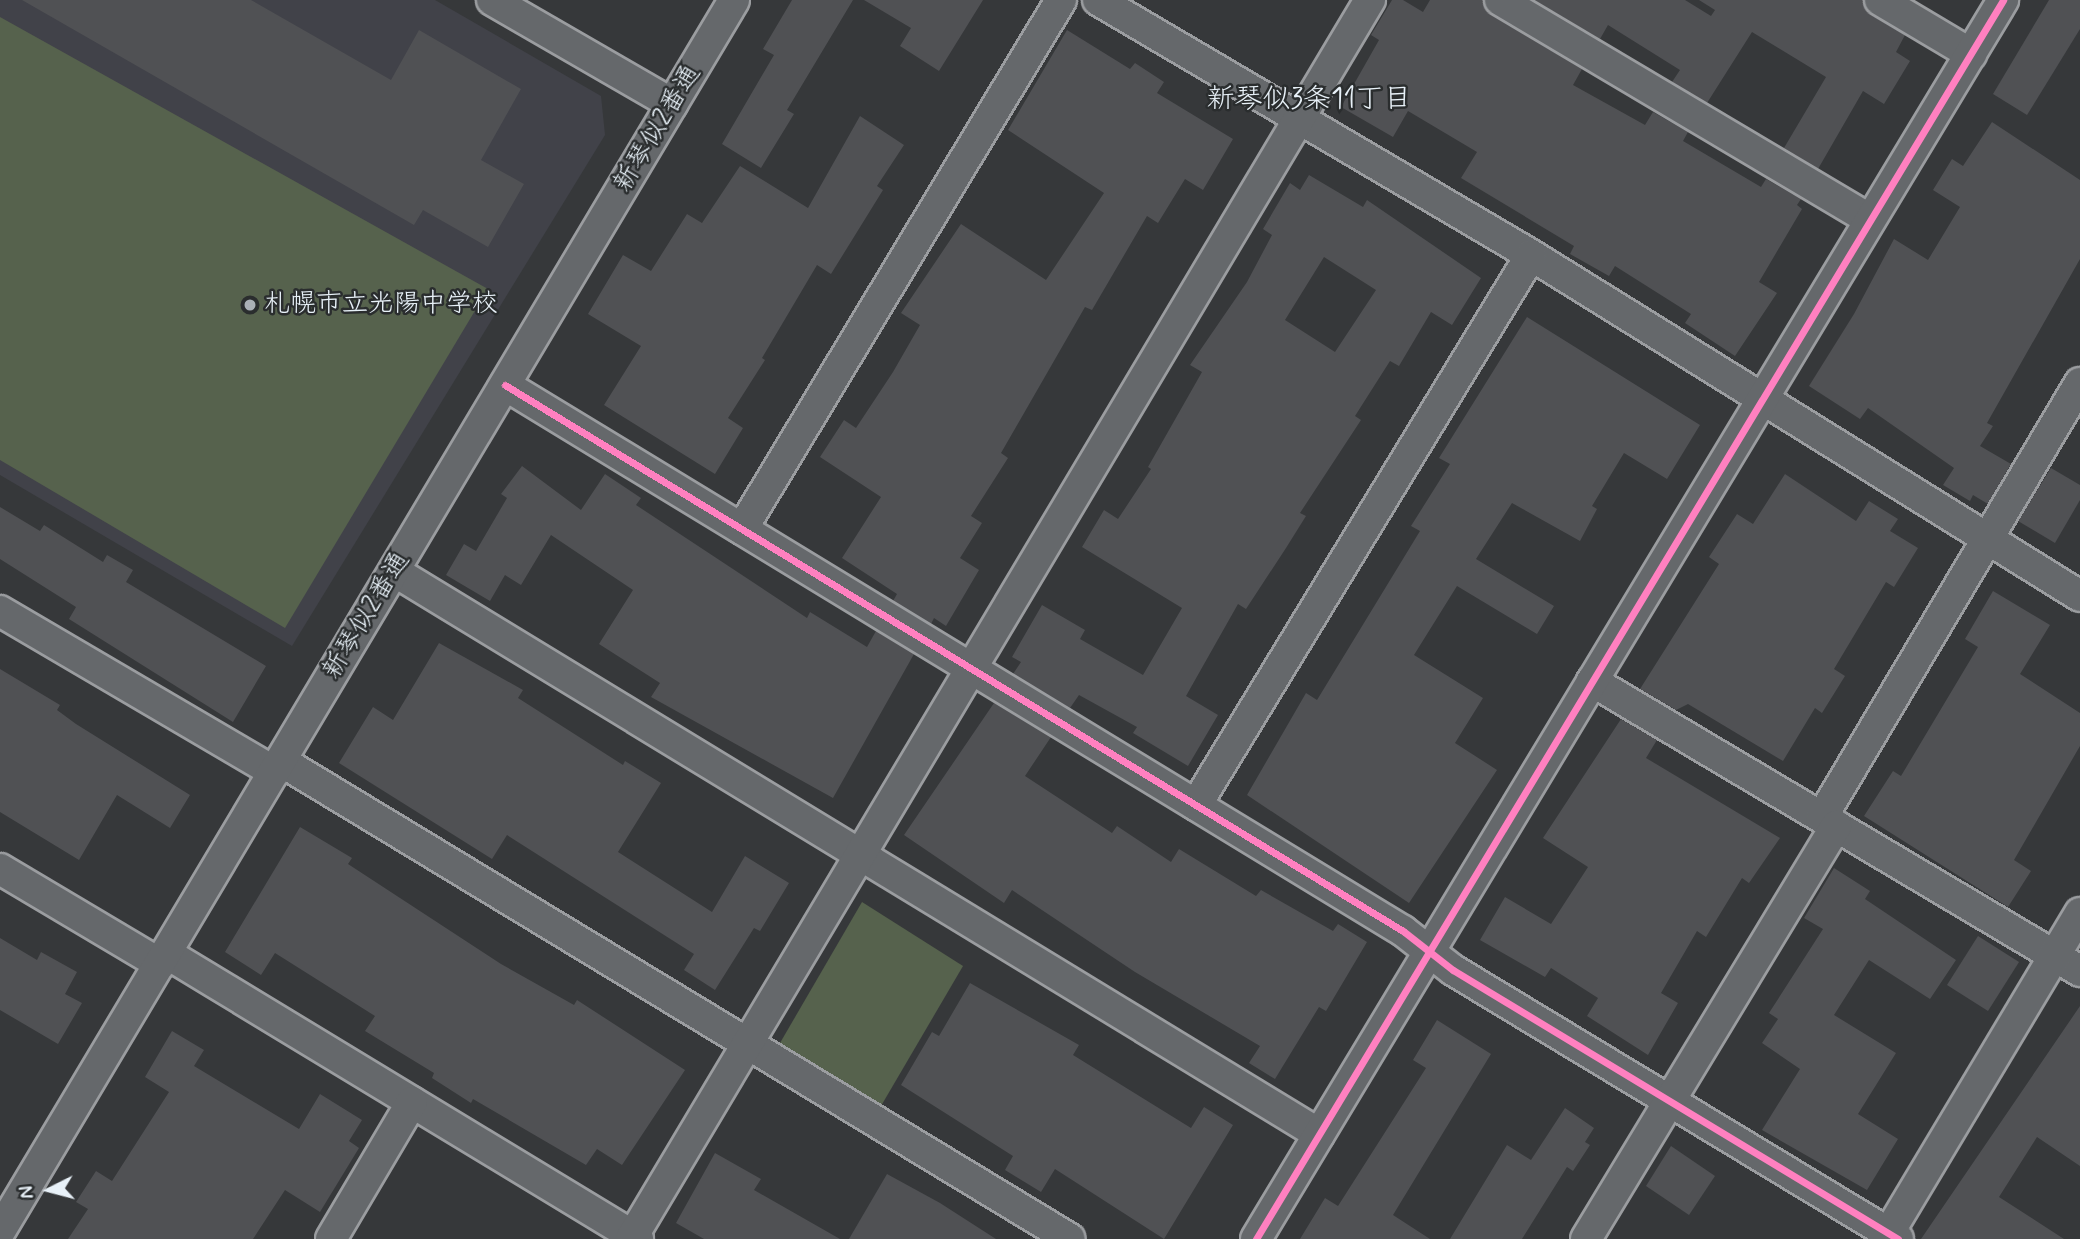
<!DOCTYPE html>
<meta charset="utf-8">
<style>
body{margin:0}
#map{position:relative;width:2080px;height:1239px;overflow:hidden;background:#36383a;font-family:Mynerve,"Klee One",sans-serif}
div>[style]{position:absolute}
.built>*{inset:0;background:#414249}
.green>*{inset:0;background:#56624d}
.building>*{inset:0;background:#505154}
.roads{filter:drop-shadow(2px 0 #9b9da0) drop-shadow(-2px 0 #9b9da0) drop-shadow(0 2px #9b9da0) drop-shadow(0 -2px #9b9da0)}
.street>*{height:30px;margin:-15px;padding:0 15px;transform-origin:15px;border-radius:15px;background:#65686b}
.cycleway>*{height:7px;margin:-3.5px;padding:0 3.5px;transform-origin:3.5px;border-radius:3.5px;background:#ff80c0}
.dots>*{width:19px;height:19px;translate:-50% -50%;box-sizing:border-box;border:4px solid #2a2d2e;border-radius:50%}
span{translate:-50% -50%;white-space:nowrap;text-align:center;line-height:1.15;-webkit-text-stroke:5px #2a2d2e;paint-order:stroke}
.street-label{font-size:26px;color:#e8f1f8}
.poi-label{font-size:26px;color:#e8f1f8}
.left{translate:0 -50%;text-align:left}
.neighbourhood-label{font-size:28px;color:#e8f1f8}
.north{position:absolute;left:14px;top:1155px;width:70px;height:70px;-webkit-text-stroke:5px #2a2d2e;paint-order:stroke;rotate:264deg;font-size:19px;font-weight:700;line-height:28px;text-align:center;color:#e8f1f8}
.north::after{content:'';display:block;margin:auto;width:24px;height:32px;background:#e8f1f8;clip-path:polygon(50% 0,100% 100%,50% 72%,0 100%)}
</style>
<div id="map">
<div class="built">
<div style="clip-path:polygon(0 0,435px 0,601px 96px,605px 135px,292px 646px,0 475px)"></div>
</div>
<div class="green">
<div style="clip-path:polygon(0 17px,488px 289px,285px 628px,0 460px)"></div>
<div style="clip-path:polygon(862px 902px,963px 966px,881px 1106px,780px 1043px)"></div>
</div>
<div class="building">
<div style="clip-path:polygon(22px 0,251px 0,391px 80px,419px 30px,521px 89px,481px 160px,524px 184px,488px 247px,423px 210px,414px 225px)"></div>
<div style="clip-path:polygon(792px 0,853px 0,787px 110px,794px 114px,761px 168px,722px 144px,774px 55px,763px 49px)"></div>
<div style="clip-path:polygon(864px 0,983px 0,939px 71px,900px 46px,911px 28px)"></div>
<div style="clip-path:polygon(1392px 0,1403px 0,1423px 12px,1430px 0,1483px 0,1491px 15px,1582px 69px,1573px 85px,1645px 125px,1653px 112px,1688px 132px,1683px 141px,1761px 187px,1766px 179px,1801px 199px,1797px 205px,1802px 209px,1759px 282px,1777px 293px,1735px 356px,1685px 323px,1691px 314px,1615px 266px,1609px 276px,1570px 254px,1574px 246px,1461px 178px,1477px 152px,1408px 111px,1393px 137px,1341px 107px,1379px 40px,1371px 35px)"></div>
<div style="clip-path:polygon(1534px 0,1685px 0,1711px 16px,1715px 10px,1699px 0,1863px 0,1871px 15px,1905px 35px,1896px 52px,1910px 61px,1884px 104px,1863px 91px,1818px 169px,1784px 148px,1826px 77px,1752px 32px,1707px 103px,1672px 82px,1680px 70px,1608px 25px,1600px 39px)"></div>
<div style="clip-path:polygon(2049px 0,2080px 0,2080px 29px,2027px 115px,1993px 94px)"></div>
<div style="clip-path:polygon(1067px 30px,1130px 69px,1135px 63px,1164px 82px,1157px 93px,1233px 139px,1203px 190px,1185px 179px,1158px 223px,1147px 216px,1092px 310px,1085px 307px,1001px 453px,1008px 458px,971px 516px,982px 523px,960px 558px,979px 570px,946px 626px,934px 618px,931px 624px,893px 601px,897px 594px,842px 558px,881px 497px,820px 457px,844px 420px,856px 428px,893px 372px,920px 325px,901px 313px,961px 224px,1046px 280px,1104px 193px,1008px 130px)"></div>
<div style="clip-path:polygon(860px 116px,904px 145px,877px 186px,883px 190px,831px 274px,817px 265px,762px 358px,765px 360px,728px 418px,743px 428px,715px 474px,604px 405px,641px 346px,588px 314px,623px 255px,651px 271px,687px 214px,702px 223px,740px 166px,808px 208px)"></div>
<div style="clip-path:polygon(1992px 122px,2080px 180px,2080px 259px,1987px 423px,1993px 426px,1980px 446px,2011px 464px,1988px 504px,1973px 495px,1970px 501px,1943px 485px,1954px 468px,1868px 408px,1860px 419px,1809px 386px,1854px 314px,1894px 239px,1928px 260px,1960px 207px,1933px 190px,1952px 159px,1963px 166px)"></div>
<div style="clip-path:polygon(evenodd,1309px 175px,1363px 207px,1367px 200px,1481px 278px,1452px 325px,1431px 312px,1399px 366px,1390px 361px,1355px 416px,1361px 420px,1300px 513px,1306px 516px,1286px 548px,1246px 609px,1238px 604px,1186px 696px,1218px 715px,1188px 766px,1133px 733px,1137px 727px,1079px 695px,1070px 708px,1013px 674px,1021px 662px,1012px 657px,1042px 605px,1085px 630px,1080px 639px,1143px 675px,1182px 608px,1082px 547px,1104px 510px,1118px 519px,1151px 469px,1148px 467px,1202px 372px,1190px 365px,1247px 282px,1272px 235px,1263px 229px,1290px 183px,1300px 190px,1309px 175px,1324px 257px,1376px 290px,1335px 352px,1285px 320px,1324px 257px)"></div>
<div style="clip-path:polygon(1527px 317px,1700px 425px,1667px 479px,1624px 453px,1592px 506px,1597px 509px,1580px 541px,1512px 503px,1476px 559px,1554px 606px,1537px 634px,1457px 586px,1414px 655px,1483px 698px,1455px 743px,1497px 770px,1409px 903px,1247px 795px,1306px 693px,1317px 700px,1420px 531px,1411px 526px,1450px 464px,1439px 458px)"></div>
<div style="clip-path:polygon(522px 466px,581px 510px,605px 474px,641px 498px,636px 505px,807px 618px,810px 612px,867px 647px,876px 631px,914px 654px,833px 798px,651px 697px,660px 683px,599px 644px,633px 590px,551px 535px,521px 585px,505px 575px,490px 601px,446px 575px,464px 544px,476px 551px,507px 498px,501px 494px)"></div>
<div style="clip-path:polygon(2051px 468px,2080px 485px,2080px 500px,2055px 543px,2018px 521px)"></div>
<div style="clip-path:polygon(1785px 474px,1856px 521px,1869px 501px,1898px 519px,1890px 531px,1918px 548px,1894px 587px,1886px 582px,1834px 669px,1845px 676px,1822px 713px,1815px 708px,1783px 761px,1688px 704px,1676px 710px,1640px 689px,1719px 564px,1709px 557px,1737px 514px,1753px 524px)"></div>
<div style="clip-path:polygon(0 507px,40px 531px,44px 525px,103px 562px,107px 555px,133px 570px,126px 582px,266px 666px,233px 722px,69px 619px,76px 607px,0 559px)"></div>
<div style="clip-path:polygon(1993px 591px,2050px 625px,2020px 674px,2080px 713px,2080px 746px,2014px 860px,2031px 871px,2008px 907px,1864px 816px,1893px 771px,1901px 776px,1978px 647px,1965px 639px)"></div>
<div style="clip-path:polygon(439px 643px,523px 690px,518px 698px,623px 765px,625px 761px,661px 783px,618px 852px,712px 912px,745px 856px,789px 883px,760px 931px,754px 928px,715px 990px,684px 970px,694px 954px,507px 835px,492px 859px,339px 763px,373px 707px,393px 720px)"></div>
<div style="clip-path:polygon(0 669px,60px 705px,57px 710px,76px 724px,190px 795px,170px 828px,117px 795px,79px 860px,0 812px)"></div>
<div style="clip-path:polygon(994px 703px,1051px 737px,1025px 776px,1112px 833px,1117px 826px,1171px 862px,1179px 849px,1256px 896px,1261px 890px,1333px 931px,1338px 924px,1367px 942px,1326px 1011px,1319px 1007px,1275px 1079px,1249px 1063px,1260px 1046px,1135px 972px,1012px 890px,1004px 903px,904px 835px)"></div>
<div style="clip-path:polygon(1621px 719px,1657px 740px,1646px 758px,1780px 838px,1749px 883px,1742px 878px,1706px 937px,1697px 931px,1661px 993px,1678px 1003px,1648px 1055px,1587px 1016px,1598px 998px,1551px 968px,1545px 977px,1480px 940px,1505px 897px,1551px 924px,1588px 867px,1543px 838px)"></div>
<div style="clip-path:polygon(300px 827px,352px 858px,348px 864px,501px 964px,574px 1005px,577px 1000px,685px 1070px,622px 1165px,597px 1149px,586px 1165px,473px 1099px,471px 1103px,432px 1078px,434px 1073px,365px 1031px,375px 1016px,275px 953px,261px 975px,225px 952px)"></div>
<div style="clip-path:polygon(1834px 868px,1870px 891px,1865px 899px,1956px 960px,1930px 999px,1869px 960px,1834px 1015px,1896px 1053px,1858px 1114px,1898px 1139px,1867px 1190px,1762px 1130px,1800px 1069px,1762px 1043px,1778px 1019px,1769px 1013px,1823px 929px,1804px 918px)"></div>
<div style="clip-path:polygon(1978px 936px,2019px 962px,1988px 1011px,1947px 985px)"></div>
<div style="clip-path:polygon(0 938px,37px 960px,41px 952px,77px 972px,65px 994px,82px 1003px,58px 1044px,0 1010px)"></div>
<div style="clip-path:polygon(970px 983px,1079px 1045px,1073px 1055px,1191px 1128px,1204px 1107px,1233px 1125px,1164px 1239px,1055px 1169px,1041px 1192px,1005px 1170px,1013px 1156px,901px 1085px,932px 1032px,939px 1036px)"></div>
<div style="clip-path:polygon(2080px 1006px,2080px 1166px,2037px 1137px,1999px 1197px,2064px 1239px,1921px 1239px)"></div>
<div style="clip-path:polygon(1437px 1020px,1491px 1054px,1393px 1215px,1430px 1239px,1300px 1239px,1325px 1198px,1338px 1206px,1426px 1068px,1413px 1060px)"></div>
<div style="clip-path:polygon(172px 1031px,204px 1050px,194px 1066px,299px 1129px,320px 1094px,362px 1120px,349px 1141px,359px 1148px,320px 1212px,285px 1190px,253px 1239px,68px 1239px,88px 1209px,76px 1202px,96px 1171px,112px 1181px,169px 1092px,145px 1077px)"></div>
<div style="clip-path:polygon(1565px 1108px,1594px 1128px,1585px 1142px,1590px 1145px,1573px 1171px,1567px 1167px,1522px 1239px,1450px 1239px,1507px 1145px,1531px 1160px)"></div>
<div style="clip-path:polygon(1671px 1146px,1715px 1176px,1689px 1215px,1646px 1186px)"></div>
<div style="clip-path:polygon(715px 1153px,761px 1179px,754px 1190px,840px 1239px,704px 1239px,676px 1223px)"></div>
<div style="clip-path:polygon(887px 1174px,940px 1203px,996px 1239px,849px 1239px)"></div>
</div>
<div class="roads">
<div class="street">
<div style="left:492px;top:0;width:208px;rotate:30deg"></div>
<div style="left:1098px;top:0;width:503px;rotate:30.49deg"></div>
<div style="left:1531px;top:255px;width:646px;rotate:31.85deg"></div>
<div style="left:1500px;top:0;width:430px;rotate:30.7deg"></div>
<div style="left:1880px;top:0;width:106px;rotate:30.7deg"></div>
<div style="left:505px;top:385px;width:1051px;rotate:31.3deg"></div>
<div style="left:1403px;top:931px;width:63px;rotate:38deg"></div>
<div style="left:1453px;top:970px;width:520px;rotate:31.15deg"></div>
<div style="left:742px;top:529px;width:618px;rotate:-58.91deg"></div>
<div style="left:394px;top:571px;width:1083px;rotate:31.33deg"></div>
<div style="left:0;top:611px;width:318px;rotate:30.4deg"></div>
<div style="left:1592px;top:681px;width:568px;rotate:30.72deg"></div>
<div style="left:281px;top:761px;width:922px;rotate:31.21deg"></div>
<div style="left:1196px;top:805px;width:644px;rotate:-58.65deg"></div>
<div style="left:1822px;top:817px;width:505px;rotate:-59.27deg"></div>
<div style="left:0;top:869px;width:186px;rotate:30.7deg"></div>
<div style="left:166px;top:953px;width:552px;rotate:31.21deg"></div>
<div style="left:0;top:1231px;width:1433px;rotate:-59.19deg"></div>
<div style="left:331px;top:1239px;width:159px;rotate:-59.4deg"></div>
<div style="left:631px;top:1239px;width:1443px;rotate:-59.19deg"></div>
<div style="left:1256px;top:1239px;width:1447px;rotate:-58.91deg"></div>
<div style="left:1586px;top:1239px;width:483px;rotate:-58.8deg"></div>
<div style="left:1885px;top:1239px;width:380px;rotate:-59.1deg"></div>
</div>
</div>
<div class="cycleway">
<div style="left:505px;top:385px;width:1051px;rotate:31.3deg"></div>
<div style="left:1403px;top:931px;width:63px;rotate:38deg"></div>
<div style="left:1453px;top:970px;width:520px;rotate:31.15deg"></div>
<div style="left:1256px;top:1239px;width:1447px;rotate:-58.91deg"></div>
</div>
<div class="dots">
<div style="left:250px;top:305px;background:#aab0b6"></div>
</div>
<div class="street-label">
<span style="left:658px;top:129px;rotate:-59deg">新琴似2番通</span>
<span style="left:367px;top:616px;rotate:-59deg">新琴似2番通</span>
</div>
<div class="poi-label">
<span class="left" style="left:264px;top:305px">札幌市立光陽中学校</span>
</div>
<div class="neighbourhood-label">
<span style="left:1309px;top:100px">新琴似3条11丁目</span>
</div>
<div class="north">N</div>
</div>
